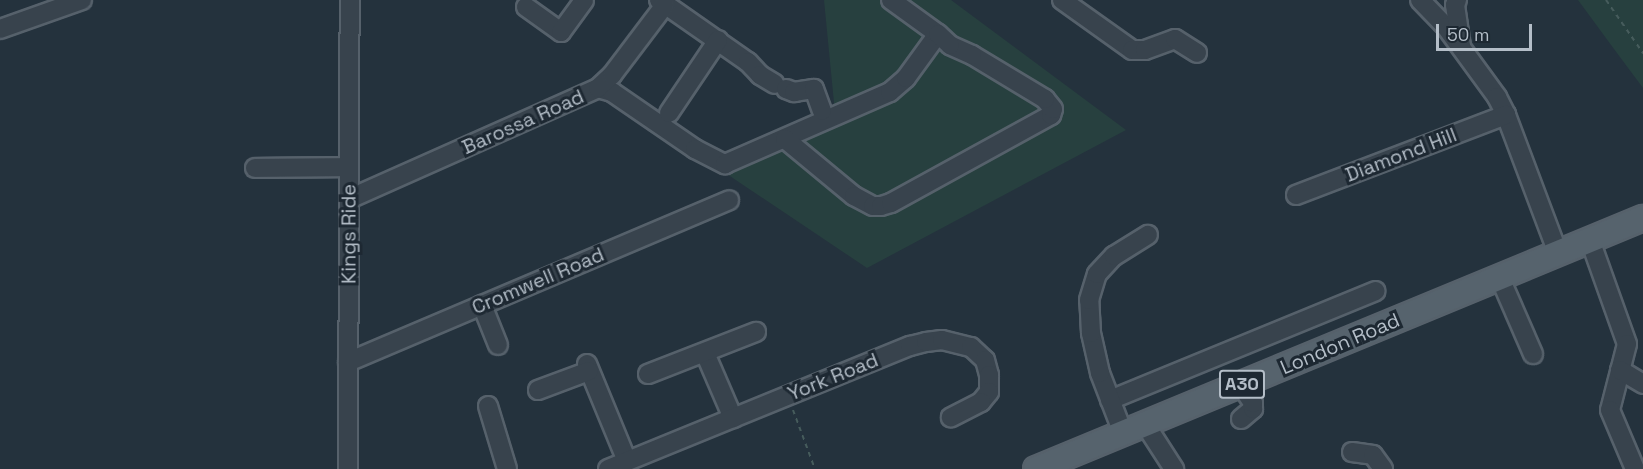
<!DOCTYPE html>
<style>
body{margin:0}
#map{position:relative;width:1643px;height:469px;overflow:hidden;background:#24323d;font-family:"Space Grotesk",sans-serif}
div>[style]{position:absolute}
.green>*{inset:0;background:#27403f}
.path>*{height:2px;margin-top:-1px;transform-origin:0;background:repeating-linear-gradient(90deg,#465c5c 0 4.5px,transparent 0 9px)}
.roads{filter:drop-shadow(2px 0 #56616b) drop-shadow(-2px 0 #56616b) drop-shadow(0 2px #56616b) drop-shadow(0 -2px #56616b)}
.minor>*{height:18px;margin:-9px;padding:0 9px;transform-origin:9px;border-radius:9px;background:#38434d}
.major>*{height:24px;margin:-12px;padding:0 12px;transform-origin:12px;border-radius:12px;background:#56636d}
span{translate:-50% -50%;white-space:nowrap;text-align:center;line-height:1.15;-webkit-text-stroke:6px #1d2832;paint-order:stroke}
.shield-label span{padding:2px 4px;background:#1d2832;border:2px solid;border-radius:4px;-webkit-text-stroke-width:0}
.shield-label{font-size:18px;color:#b4bec8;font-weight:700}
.street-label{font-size:20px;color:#b4bec8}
.scale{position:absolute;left:1436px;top:24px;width:96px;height:27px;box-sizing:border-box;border:3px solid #b4bec8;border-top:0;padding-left:8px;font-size:18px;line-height:21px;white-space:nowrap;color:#b4bec8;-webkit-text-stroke:4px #1d2832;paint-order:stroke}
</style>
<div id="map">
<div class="green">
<div style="clip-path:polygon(824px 0,951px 0,1126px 130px,867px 268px,715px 166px,835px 113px)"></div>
<div style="clip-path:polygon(1578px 0,1643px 0,1643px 88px,1614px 49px)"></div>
</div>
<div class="path">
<div style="left:1606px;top:0;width:65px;rotate:55.1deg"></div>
<div style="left:793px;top:410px;width:63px;rotate:69.6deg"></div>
</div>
<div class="roads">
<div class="minor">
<div style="left:659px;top:0;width:108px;rotate:34.9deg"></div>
<div style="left:748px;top:62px;width:18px;rotate:47deg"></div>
<div style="left:760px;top:75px;width:17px;rotate:31deg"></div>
<div style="left:1062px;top:0;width:86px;rotate:35.5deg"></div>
<div style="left:1132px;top:50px;width:13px"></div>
<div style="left:1145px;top:50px;width:32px;rotate:-20deg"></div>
<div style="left:1175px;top:39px;width:26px;rotate:32deg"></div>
<div style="left:1420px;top:0;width:37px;rotate:46deg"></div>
<div style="left:1446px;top:27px;width:87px;rotate:53.9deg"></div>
<div style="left:1497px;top:97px;width:20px;rotate:63deg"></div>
<div style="left:1506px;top:115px;width:147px;rotate:69.4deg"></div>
<div style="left:1457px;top:0;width:5px;rotate:112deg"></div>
<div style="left:1455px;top:5px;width:41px;rotate:81.7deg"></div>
<div style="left:526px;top:7px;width:43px;rotate:35.5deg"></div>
<div style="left:561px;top:32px;width:39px;rotate:-54deg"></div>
<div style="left:0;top:29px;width:87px;rotate:-19.5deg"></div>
<div style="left:598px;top:88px;width:15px;rotate:16deg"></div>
<div style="left:612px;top:92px;width:101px;rotate:34.5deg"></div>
<div style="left:695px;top:149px;width:34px;rotate:27deg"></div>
<div style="left:725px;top:164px;width:180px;rotate:-23.6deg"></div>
<div style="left:890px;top:92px;width:21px;rotate:-41deg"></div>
<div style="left:906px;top:78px;width:54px;rotate:-54deg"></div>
<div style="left:938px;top:34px;width:58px;rotate:-144.1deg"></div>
<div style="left:786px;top:89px;width:9px;rotate:21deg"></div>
<div style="left:794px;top:92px;width:20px;rotate:-9deg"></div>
<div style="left:814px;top:89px;width:23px;rotate:70deg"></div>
<div style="left:669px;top:113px;width:88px;rotate:-56.1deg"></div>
<div style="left:785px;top:139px;width:89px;rotate:39.6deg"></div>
<div style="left:854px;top:196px;width:21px;rotate:28deg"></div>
<div style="left:873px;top:206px;width:8px"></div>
<div style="left:881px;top:206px;width:10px;rotate:-17deg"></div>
<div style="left:891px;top:203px;width:183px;rotate:-28.8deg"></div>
<div style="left:1051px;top:115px;width:6px;rotate:-72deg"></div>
<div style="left:1053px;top:109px;width:13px;rotate:-129deg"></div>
<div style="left:1045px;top:99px;width:85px;rotate:-148.9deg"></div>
<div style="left:972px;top:55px;width:24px;rotate:-156deg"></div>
<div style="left:950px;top:45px;width:16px;rotate:-137deg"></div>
<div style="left:255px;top:168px;width:94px;rotate:-0.6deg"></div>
<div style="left:1296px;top:195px;width:225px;rotate:-20.9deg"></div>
<div style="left:349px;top:199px;width:273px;rotate:-24deg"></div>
<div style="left:598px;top:88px;width:19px;rotate:-43deg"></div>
<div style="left:612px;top:75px;width:88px;rotate:-52.9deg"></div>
<div style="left:1590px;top:240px;width:110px;rotate:70.4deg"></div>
<div style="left:1627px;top:344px;width:68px;rotate:104.4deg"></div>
<div style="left:1610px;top:410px;width:64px;rotate:67deg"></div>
<div style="left:1500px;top:278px;width:83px;rotate:66.5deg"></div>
<div style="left:482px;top:305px;width:43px;rotate:68.2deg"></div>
<div style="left:705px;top:353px;width:71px;rotate:66.7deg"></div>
<div style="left:348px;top:362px;width:414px;rotate:-23deg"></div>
<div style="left:587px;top:364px;width:105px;rotate:67.6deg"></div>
<div style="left:1620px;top:370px;width:27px;rotate:31deg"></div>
<div style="left:648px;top:374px;width:116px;rotate:-21.3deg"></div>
<div style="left:538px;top:390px;width:54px;rotate:-20.4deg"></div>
<div style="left:1110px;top:400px;width:287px;rotate:-22.3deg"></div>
<div style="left:488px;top:406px;width:66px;rotate:73.2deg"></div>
<div style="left:1241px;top:419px;width:16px;rotate:-40deg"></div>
<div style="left:1253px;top:409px;width:6px;rotate:-90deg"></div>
<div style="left:1253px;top:403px;width:22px;rotate:-124deg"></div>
<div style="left:1145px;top:424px;width:54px;rotate:57.2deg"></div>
<div style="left:1123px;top:433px;width:64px;rotate:-111deg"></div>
<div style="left:1100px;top:373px;width:41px;rotate:-102.7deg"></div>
<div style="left:1091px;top:333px;width:33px;rotate:-93deg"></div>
<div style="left:1089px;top:300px;width:27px;rotate:-73deg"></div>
<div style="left:1097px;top:274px;width:25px;rotate:-47deg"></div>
<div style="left:1114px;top:256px;width:40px;rotate:-32deg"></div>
<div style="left:1352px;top:452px;width:21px;rotate:8deg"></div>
<div style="left:1373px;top:455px;width:17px;rotate:54deg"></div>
<div style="left:348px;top:469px;width:469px;rotate:-89.8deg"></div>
<div style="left:608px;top:469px;width:326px;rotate:-22.2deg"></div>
<div style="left:910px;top:346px;width:16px;rotate:-14deg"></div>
<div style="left:926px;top:342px;width:16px;rotate:-7deg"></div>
<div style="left:942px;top:340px;width:30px;rotate:14deg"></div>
<div style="left:971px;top:347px;width:19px;rotate:43deg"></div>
<div style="left:985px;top:360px;width:16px;rotate:75deg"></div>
<div style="left:989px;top:375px;width:17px;rotate:90deg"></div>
<div style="left:989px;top:392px;width:13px;rotate:129deg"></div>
<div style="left:981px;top:402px;width:34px;rotate:153deg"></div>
</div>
<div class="major">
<div style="left:1036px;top:469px;width:657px;rotate:-22.47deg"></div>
</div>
</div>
<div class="shield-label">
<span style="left:1242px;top:384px">A30</span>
</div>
<div class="street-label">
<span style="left:523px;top:122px;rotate:-24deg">Barossa Road</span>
<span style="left:1401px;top:155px;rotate:-21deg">Diamond Hill</span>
<span style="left:349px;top:234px;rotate:-90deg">Kings Ride</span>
<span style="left:538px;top:281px;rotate:-23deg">Cromwell Road</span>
<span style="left:1340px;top:344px;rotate:-23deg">London Road</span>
<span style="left:833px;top:377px;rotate:-22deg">York Road</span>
</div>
<div class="scale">50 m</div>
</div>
